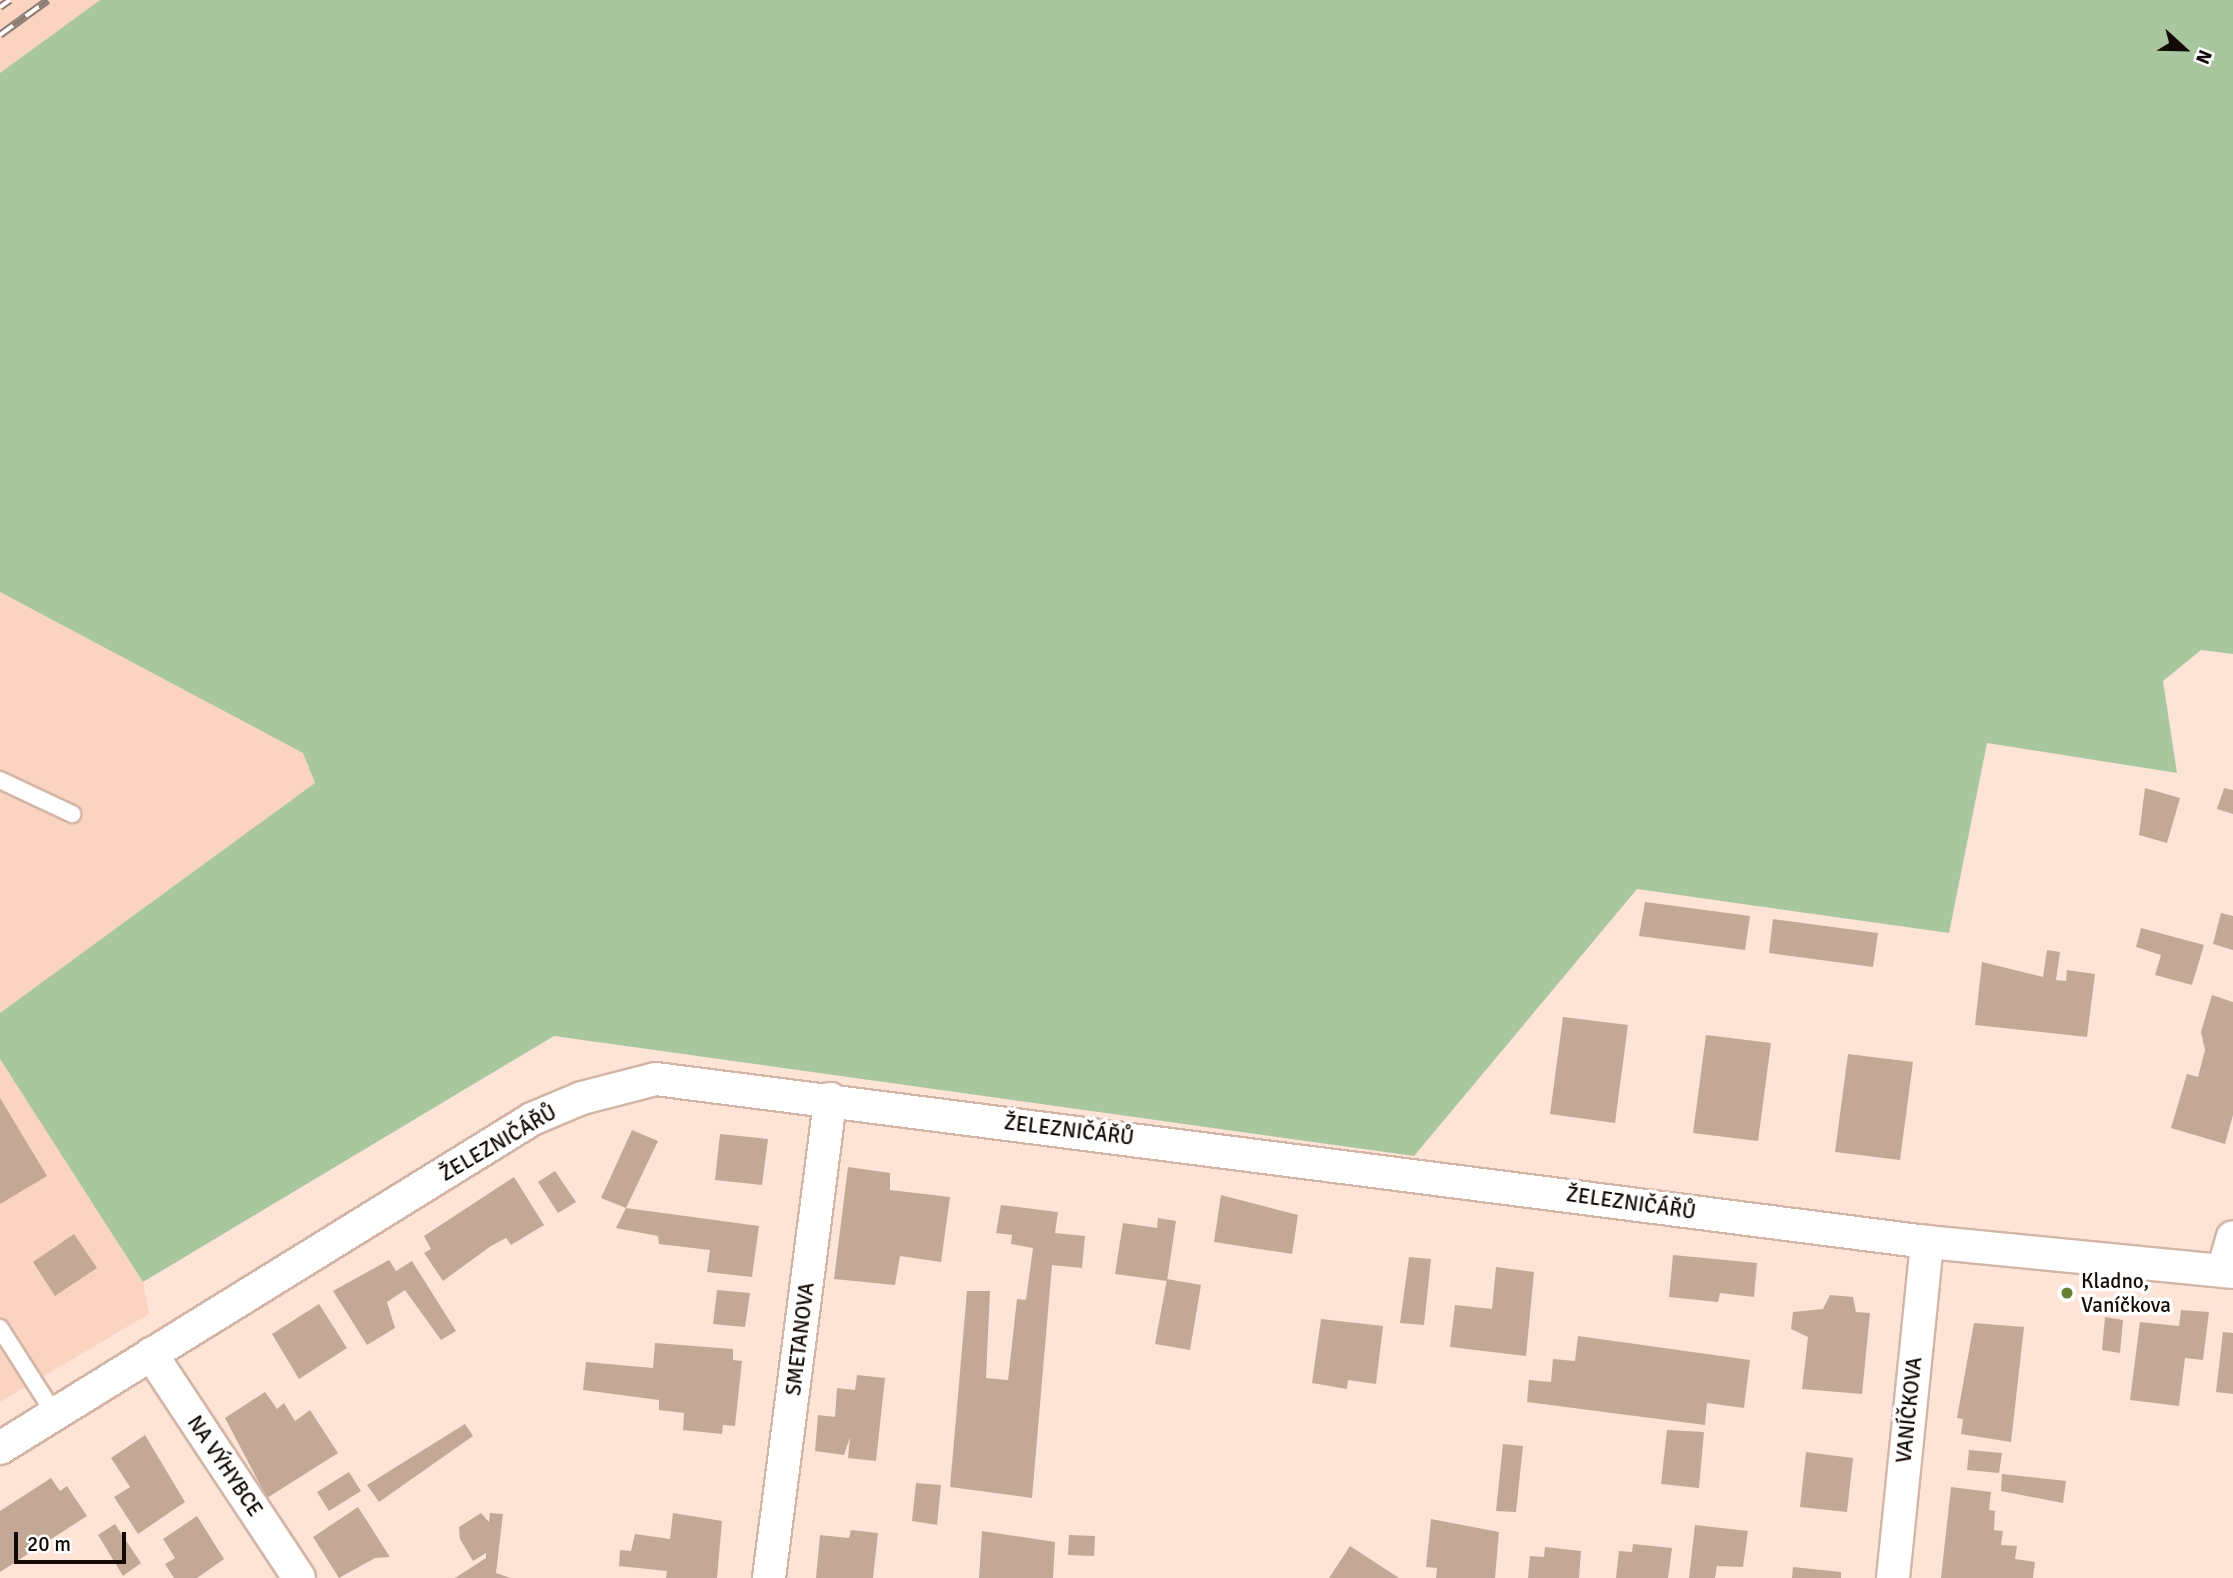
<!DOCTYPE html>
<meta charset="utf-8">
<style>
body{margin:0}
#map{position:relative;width:2233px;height:1578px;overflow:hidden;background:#fde4d7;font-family:Signika,sans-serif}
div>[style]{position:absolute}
.built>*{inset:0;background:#fad4c0}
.green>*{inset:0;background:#a8c79f}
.building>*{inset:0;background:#c3a995}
.roads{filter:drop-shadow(2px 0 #d3b5a6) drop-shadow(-2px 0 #d3b5a6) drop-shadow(0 2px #d3b5a6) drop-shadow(0 -2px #d3b5a6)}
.service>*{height:16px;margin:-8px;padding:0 8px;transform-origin:8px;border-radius:8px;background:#fff}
.minor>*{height:32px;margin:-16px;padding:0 16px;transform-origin:16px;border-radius:16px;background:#fff}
.rail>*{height:8px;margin-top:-4px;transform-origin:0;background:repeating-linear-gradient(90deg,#fff 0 16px,#8d7c73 0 32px);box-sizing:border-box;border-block:2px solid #8d7c73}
.dots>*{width:19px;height:19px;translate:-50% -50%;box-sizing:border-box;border:4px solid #fff;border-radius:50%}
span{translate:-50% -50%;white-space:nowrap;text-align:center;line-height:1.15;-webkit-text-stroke:7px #fff;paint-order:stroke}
.street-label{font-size:21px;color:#130a05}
.poi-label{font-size:21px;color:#130a05}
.left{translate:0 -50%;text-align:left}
.north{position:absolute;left:2149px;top:14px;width:70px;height:70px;-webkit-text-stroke:5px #fff;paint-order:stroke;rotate:112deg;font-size:19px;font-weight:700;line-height:28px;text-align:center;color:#130a05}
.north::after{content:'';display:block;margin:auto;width:24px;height:32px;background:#130a05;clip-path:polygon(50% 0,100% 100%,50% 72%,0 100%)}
.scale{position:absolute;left:14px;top:1532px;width:112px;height:32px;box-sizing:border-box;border:4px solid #130a05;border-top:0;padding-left:9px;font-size:21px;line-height:24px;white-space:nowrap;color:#130a05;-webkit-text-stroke:5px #fff;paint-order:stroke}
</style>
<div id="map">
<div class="built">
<div style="clip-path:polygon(0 0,100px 0,0 73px)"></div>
<div style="clip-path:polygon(0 592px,303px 753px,315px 783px,0 1013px)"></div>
<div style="clip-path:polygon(0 1059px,143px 1282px,149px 1314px,0 1402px)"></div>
</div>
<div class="green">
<div style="clip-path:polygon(100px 0,2233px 0,2233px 654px,2201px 650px,2163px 681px,2177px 773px,1987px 743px,1949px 933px,1637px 889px,1414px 1156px,554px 1036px,143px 1282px,0 1059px,0 1013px,315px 783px,303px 753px,0 592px,0 73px)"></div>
</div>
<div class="building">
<div style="clip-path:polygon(2145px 788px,2180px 798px,2167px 843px,2139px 835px)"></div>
<div style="clip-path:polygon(2224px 788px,2233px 790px,2233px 814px,2217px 809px)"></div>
<div style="clip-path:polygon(1645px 902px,1750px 916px,1745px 950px,1639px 936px)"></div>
<div style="clip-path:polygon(2221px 913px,2233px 916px,2233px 950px,2213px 944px)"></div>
<div style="clip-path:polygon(1773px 919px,1878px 933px,1873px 967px,1769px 953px)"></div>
<div style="clip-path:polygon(2141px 928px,2204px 945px,2192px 985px,2155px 975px,2161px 955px,2136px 947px)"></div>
<div style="clip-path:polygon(2047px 950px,2060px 952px,2056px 980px,2066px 981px,2067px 970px,2095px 974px,2087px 1037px,1975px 1025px,1982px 962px,2043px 977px)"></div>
<div style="clip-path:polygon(2212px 995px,2233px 1002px,2233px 1115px,2225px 1144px,2171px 1128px,2187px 1074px,2198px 1077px,2205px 1050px,2201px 1032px)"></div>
<div style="clip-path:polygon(1563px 1017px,1628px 1025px,1615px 1123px,1550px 1114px)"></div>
<div style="clip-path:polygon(1706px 1035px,1771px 1043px,1758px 1141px,1693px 1133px)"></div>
<div style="clip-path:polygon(1848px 1054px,1913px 1062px,1900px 1160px,1835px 1152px)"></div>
<div style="clip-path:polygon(0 1098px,47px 1176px,0 1204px)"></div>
<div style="clip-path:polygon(632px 1130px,658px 1141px,626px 1208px,601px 1198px)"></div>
<div style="clip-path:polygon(720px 1134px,768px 1139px,762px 1185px,715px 1180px)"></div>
<div style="clip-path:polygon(848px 1167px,890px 1173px,890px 1190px,950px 1197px,941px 1262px,900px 1256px,895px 1285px,834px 1279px)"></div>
<div style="clip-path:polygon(555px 1171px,576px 1202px,558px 1213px,538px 1182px)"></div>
<div style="clip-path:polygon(514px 1177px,544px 1225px,511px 1245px,506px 1238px,491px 1246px,443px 1281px,424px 1253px,431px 1249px,424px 1236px)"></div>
<div style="clip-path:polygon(1221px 1195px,1298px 1215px,1292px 1254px,1214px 1242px)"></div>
<div style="clip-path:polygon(1001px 1205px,1058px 1212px,1055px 1233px,1085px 1236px,1082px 1268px,1052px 1265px,1032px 1498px,950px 1487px,967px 1291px,990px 1291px,986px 1378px,1008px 1380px,1017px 1299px,1026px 1300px,1033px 1248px,1011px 1244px,1012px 1235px,996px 1233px)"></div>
<div style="clip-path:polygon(626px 1208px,759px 1226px,752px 1277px,707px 1272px,710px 1250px,659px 1244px,658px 1236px,616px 1228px)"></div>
<div style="clip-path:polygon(1158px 1218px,1176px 1221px,1167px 1281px,1115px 1274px,1123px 1223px,1157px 1228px)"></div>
<div style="clip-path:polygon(74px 1234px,97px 1268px,55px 1296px,33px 1262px)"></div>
<div style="clip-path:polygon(1673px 1255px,1757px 1263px,1754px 1297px,1720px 1293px,1718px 1302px,1669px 1297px)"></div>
<div style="clip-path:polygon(1409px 1257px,1431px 1259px,1424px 1325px,1400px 1323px)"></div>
<div style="clip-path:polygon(389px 1260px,396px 1271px,412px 1261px,456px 1331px,441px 1340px,405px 1290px,387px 1302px,395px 1328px,367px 1345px,333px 1291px)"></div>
<div style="clip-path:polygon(1496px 1267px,1534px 1272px,1526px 1356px,1450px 1347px,1455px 1305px,1492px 1309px)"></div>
<div style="clip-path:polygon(1167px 1279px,1201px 1285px,1190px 1350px,1155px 1344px)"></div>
<div style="clip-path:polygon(717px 1290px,750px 1293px,745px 1327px,713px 1324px)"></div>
<div style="clip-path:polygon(1830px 1295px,1853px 1297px,1856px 1312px,1870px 1313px,1862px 1394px,1802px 1389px,1808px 1337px,1791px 1329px,1793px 1312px,1823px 1309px)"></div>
<div style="clip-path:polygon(319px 1304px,347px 1348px,299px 1379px,272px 1334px)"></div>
<div style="clip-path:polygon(2181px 1310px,2209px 1312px,2203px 1360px,2185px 1358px,2179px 1406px,2130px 1400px,2140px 1322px,2179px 1326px)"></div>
<div style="clip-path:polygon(2105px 1317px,2123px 1320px,2120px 1353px,2102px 1350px)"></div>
<div style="clip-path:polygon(1321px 1319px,1383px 1326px,1376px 1384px,1348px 1380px,1347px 1389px,1312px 1383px)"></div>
<div style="clip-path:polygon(1974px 1323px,2024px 1327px,2011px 1442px,1961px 1434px,1963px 1419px,1957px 1418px)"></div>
<div style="clip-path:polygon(2223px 1332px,2233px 1333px,2233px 1394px,2216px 1392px)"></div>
<div style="clip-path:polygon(1578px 1336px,1750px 1360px,1744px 1408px,1707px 1403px,1705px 1425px,1527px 1402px,1529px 1380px,1551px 1382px,1553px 1359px,1575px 1361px)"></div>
<div style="clip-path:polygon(655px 1343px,733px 1349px,733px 1360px,742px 1361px,735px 1426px,723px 1425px,722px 1434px,683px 1430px,684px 1413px,659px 1410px,659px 1400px,583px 1390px,586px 1362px,653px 1368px)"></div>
<div style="clip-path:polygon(857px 1375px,885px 1378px,876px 1461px,848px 1458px,850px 1437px,844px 1455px,815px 1451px,818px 1415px,835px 1417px,837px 1388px,855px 1390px)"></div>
<div style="clip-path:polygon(265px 1392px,277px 1409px,284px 1403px,295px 1421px,310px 1410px,338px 1453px,267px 1498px,225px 1418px)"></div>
<div style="clip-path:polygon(465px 1424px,473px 1436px,379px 1502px,367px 1485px)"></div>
<div style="clip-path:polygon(1667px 1430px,1704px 1432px,1699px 1488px,1661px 1484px)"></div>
<div style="clip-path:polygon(145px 1435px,185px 1502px,138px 1534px,114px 1497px,130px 1487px,111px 1458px)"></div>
<div style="clip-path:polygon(1503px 1444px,1523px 1446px,1516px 1512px,1496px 1511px)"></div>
<div style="clip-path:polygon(1969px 1450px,2002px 1453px,1999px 1473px,1967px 1470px)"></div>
<div style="clip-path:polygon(1806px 1452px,1853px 1458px,1847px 1512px,1800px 1507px)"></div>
<div style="clip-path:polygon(349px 1472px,361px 1491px,329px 1511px,317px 1492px)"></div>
<div style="clip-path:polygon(2002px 1474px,2066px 1481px,2063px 1503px,2001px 1491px)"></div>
<div style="clip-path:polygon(51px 1478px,60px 1491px,67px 1486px,87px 1516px,0 1572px,0 1511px)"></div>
<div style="clip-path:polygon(916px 1483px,941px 1485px,937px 1525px,912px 1521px)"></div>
<div style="clip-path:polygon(1951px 1487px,1991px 1492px,1989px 1510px,1995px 1511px,1994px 1530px,2003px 1531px,2001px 1545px,2017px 1546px,2015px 1559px,2035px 1562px,2033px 1578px,1941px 1578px)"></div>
<div style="clip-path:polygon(358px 1507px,390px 1557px,375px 1558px,339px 1578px,313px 1537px)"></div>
<div style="clip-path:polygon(481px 1513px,489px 1522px,490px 1513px,503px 1514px,496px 1573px,511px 1578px,455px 1578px,486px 1558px,486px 1553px,473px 1561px,460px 1539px,459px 1527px)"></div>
<div style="clip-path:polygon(673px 1513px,722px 1521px,717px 1578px,666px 1578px,667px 1571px,619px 1566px,620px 1550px,631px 1551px,635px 1534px,670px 1539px)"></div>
<div style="clip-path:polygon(197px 1516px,224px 1559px,197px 1578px,174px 1578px,165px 1564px,175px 1558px,163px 1539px)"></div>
<div style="clip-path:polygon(1431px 1519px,1499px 1532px,1495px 1578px,1436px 1578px,1437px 1568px,1426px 1567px)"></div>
<div style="clip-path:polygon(115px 1524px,141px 1563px,123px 1576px,98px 1535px)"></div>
<div style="clip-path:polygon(1695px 1525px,1748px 1531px,1743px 1567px,1717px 1566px,1715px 1578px,1689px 1578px)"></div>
<div style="clip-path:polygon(851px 1530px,878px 1533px,873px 1578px,816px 1578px,820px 1535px,849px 1538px)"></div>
<div style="clip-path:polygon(982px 1531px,1055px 1542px,1053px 1578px,979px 1578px)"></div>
<div style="clip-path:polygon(1069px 1535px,1095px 1536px,1094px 1556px,1068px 1555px)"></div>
<div style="clip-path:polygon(1633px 1544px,1672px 1548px,1668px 1578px,1616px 1578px,1619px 1551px,1632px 1552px)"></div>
<div style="clip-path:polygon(1350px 1546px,1399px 1578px,1329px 1578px)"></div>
<div style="clip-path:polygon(1545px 1547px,1581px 1551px,1579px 1578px,1528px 1578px,1530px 1556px,1544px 1557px)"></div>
<div style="clip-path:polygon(1793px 1567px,1841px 1572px,1841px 1578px,1792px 1578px)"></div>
</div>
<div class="roads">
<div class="service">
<div style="left:0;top:780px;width:80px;rotate:25.3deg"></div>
<div style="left:0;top:1328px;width:101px;rotate:57.6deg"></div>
</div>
<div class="minor">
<div style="left:2223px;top:1271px;width:35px;rotate:-74deg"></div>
<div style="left:151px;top:1354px;width:268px;rotate:56.5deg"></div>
<div style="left:0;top:1448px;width:626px;rotate:-31.73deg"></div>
<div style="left:532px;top:1119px;width:54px;rotate:-22.8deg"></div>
<div style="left:582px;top:1098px;width:76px;rotate:-14.4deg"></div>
<div style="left:656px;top:1079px;width:1281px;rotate:7.31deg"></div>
<div style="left:1927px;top:1242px;width:307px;rotate:5.6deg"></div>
<div style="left:769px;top:1578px;width:483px;rotate:-82.7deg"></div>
<div style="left:1893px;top:1578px;width:338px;rotate:-84.2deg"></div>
</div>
</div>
<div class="rail">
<div style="left:0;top:7px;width:12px;rotate:-35deg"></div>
<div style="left:0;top:35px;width:59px;rotate:-36.1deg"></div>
</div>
<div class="dots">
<div style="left:2067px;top:1293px;background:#687f31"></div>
</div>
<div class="street-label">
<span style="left:1069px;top:1130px;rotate:7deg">ŽELEZNIČÁŘŮ</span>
<span style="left:498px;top:1143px;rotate:-30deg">ŽELEZNIČÁŘŮ</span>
<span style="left:1631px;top:1203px;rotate:8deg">ŽELEZNIČÁŘŮ</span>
<span style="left:800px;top:1339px;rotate:-83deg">SMETANOVA</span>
<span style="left:1909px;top:1410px;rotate:-84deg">VANÍČKOVA</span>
<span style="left:225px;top:1466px;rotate:56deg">NA VÝHYBCE</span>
</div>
<div class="poi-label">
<span class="left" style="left:2081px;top:1293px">Kladno,<br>Vaníčkova</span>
</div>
<div class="north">N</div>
<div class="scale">20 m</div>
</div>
